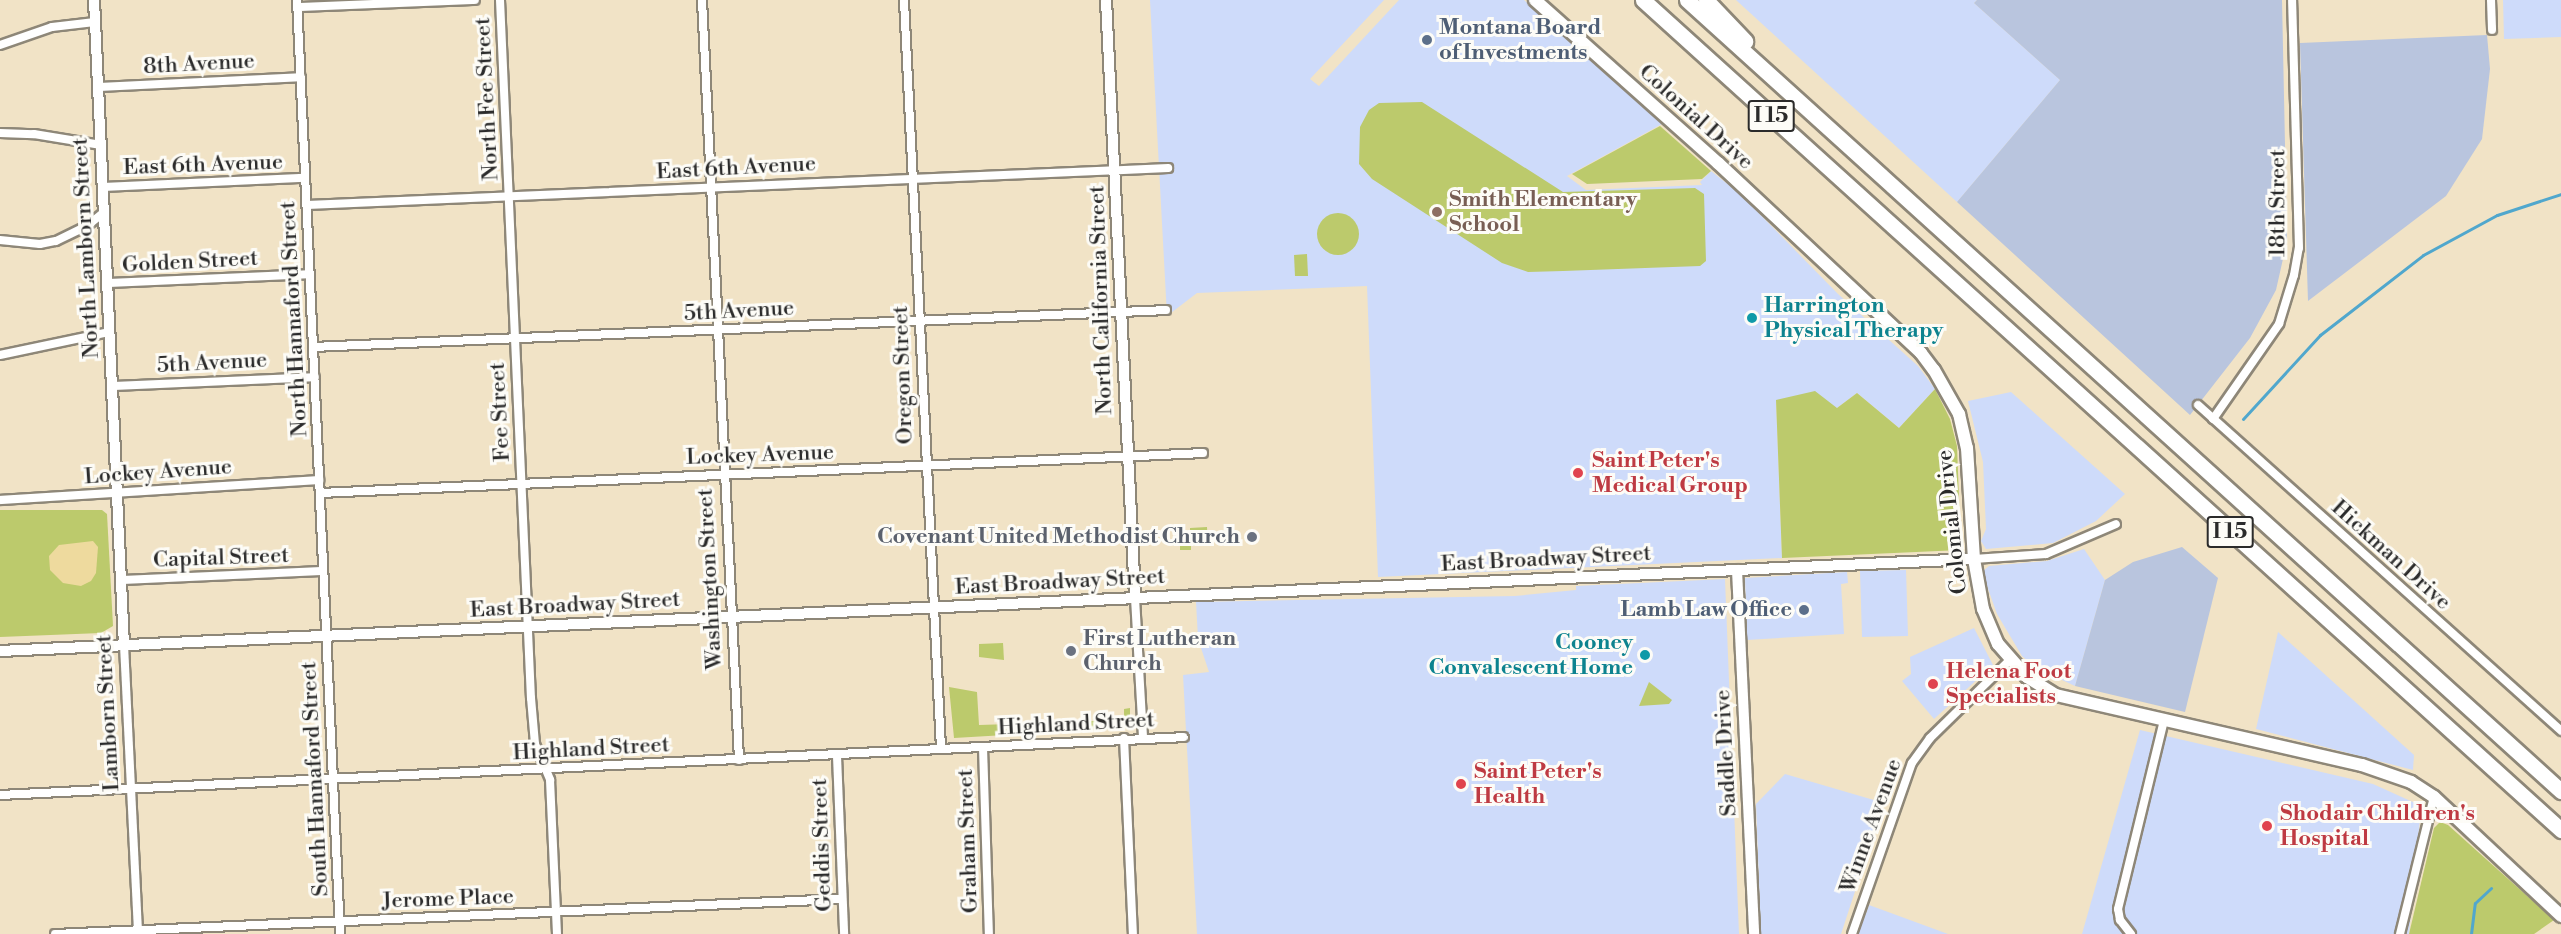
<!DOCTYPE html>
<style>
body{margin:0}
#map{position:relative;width:2561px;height:934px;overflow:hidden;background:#f1e3c6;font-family:"Libre Bodoni",serif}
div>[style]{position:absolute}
.built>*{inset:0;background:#cedbfa}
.industrial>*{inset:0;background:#b9c5de}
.green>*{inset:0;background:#bcca6c}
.round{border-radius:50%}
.sand>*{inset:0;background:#eeda9e}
.stream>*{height:3px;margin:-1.5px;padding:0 1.5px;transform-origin:1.5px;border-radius:1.5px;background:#50a7cd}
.roads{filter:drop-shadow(2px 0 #8e8778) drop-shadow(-2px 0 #8e8778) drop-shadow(0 2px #8e8778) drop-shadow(0 -2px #8e8778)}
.minor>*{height:8px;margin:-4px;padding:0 4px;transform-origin:4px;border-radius:4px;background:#fff}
.tertiary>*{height:10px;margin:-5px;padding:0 5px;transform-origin:5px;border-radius:5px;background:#fff}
.secondary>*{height:12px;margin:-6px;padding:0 6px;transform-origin:6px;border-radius:6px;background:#fff}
.motorway>*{height:15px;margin:-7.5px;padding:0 7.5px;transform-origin:7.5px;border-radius:7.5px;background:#fff}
.dots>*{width:16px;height:16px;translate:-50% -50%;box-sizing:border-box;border:3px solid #fdfcf7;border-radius:50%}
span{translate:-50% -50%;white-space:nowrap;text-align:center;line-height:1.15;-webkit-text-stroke:6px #fdfcf7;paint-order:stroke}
.shield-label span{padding:2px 4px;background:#fdfcf7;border:2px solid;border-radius:4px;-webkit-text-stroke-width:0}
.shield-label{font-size:21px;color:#2b2b2b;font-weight:700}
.service-label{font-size:22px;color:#4e5e75;font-weight:700}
.left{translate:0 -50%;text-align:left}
.right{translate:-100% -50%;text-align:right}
.street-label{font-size:22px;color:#2b2b2b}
.education-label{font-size:22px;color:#785e54;font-weight:700}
.culture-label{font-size:22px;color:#0d838f;font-weight:700}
.health-label{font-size:22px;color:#be3a42;font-weight:700}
.worship-label{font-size:22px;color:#5b616d;font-weight:700}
</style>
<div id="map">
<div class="built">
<div style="clip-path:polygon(1150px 0,1384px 0,1310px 79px,1319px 86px,1399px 0,1524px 0,1662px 124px,1567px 176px,1586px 190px,1702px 185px,1700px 182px,1711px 171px,1739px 193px,1838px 294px,1918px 366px,1935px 389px,1899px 428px,1857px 393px,1837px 408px,1776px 400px,1782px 558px,1378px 577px,1367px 286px,1197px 293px,1167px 316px)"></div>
<div style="clip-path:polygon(1736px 0,1977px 0,1974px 3px,2060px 80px,1957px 202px)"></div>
<div style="clip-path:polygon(2503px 0,2561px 0,2561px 37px,2504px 39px)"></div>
<div style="clip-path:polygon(2011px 392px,2125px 494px,2096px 521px,2053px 543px,1986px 549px,1981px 541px,1986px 529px,1983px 462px,1968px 401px)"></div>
<div style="clip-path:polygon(2084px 549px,2105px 580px,2075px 686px,2036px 668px,2022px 656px,1997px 614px,1982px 572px,1989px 566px,2047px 561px)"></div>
<div style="clip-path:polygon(1906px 570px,1908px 636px,1862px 637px,1860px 571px)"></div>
<div style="clip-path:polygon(1847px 572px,1848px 583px,1841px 584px,1844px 634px,1747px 640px,1745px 578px)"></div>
<div style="clip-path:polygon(1725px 579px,1739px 934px,1197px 934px,1183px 675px,1209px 672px,1198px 639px,1196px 602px,1515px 596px,1576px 590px,1576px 586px)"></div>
<div style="clip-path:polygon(1974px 628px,1993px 665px,1934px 719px,1902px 681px,1911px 674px,1910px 657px)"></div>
<div style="clip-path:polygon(2278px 632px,2414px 755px,2413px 770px,2256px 729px)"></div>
<div style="clip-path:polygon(2140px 730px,2373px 784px,2415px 803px,2421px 808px,2409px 934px,2082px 934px)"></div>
<div style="clip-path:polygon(1785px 774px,1884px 803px,1841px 934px,1761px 934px,1756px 804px)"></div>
<div style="clip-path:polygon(1869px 905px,1948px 934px,1858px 934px)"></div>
</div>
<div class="industrial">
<div style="clip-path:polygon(1977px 0,2282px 0,2287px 241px,2276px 290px,2250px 338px,2190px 415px,1957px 202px,2060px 80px,1974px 3px)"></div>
<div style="clip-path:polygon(2487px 35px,2490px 69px,2482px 139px,2446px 196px,2308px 301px,2300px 43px)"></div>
<div style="clip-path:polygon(2182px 547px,2218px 578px,2185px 712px,2075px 686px,2105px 580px,2133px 562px)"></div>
</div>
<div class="green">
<div style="clip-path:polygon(1422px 102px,1563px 192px,1695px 188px,1704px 194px,1706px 261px,1700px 266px,1563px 271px,1528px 272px,1502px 263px,1372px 179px,1359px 164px,1360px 127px,1369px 110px,1379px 103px)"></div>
<div style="clip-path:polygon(1660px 126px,1711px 171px,1702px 179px,1587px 184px,1572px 174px)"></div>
<div class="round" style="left:1317px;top:213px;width:42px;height:42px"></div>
<div style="clip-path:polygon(1307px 254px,1308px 276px,1295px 276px,1294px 255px)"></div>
<div style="clip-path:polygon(1935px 389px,1950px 419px,1957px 446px,1961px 550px,1782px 558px,1776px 400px,1815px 391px,1837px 408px,1857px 393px,1899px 428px)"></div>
<div style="clip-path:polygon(0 510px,102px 510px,107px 514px,113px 626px,101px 633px,0 637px)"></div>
<div style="clip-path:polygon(1207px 527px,1208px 544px,1191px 545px,1191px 550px,1180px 550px,1180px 537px,1190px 537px,1190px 528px)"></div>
<div style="clip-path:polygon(1003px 643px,1004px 660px,979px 657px,979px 644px)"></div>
<div style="clip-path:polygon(1649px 682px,1672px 700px,1669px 704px,1639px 706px)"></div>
<div style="clip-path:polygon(949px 687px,977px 692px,979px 725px,1124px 720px,1124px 709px,1130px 708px,1130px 728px,954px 738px)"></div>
<div style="clip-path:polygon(2440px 822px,2448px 825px,2554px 920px,2534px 934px,2409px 934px,2434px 828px)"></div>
</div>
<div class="sand">
<div style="clip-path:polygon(93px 541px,98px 547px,96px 573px,91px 581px,81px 586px,63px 583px,50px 570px,49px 556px,59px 545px)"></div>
</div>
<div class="stream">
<div style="left:2243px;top:419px;width:114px;rotate:-47.5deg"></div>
<div style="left:2320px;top:335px;width:130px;rotate:-37.8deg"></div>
<div style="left:2423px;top:255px;width:84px;rotate:-28.4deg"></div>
<div style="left:2497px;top:215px;width:67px;rotate:-18.2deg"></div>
<div style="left:2471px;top:934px;width:31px;rotate:-83deg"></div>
<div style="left:2475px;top:903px;width:22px;rotate:-43deg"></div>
</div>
<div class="roads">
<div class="minor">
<div style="left:297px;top:0;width:935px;rotate:87.36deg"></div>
<div style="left:500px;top:0;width:699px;rotate:87.46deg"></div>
<div style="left:531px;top:698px;width:46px;rotate:85deg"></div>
<div style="left:535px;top:744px;width:39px;rotate:67deg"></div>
<div style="left:550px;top:780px;width:154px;rotate:87.4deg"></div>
<div style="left:702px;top:0;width:761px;rotate:87.21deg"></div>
<div style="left:904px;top:0;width:750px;rotate:87.17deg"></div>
<div style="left:2491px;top:0;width:30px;rotate:88deg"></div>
<div style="left:298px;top:7px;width:177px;rotate:-2.3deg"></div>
<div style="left:0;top:45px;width:55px;rotate:-19.1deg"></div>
<div style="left:52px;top:27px;width:43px;rotate:-6.6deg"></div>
<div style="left:98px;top:87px;width:203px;rotate:-2.8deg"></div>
<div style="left:0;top:133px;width:34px;rotate:2deg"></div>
<div style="left:34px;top:134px;width:68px;rotate:9.3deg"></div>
<div style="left:103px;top:187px;width:202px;rotate:-2.6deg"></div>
<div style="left:307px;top:205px;width:862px;rotate:-2.46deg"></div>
<div style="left:0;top:240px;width:40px;rotate:5.7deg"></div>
<div style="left:40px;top:244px;width:16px;rotate:-11deg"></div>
<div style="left:56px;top:241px;width:34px;rotate:-26deg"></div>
<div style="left:87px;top:226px;width:22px;rotate:-39deg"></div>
<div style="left:107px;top:283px;width:203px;rotate:-2.5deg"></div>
<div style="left:313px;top:347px;width:854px;rotate:-2.48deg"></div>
<div style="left:0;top:355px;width:111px;rotate:-11.9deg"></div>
<div style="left:112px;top:386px;width:203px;rotate:-2.5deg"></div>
<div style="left:2198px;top:405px;width:488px;rotate:41.9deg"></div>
<div style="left:2213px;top:419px;width:116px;rotate:-55.2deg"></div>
<div style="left:2279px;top:324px;width:51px;rotate:-73deg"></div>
<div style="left:2294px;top:275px;width:27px;rotate:-80deg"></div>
<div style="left:2299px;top:248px;width:248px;rotate:-91.6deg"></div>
<div style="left:320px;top:493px;width:884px;rotate:-2.59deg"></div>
<div style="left:0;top:500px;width:320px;rotate:-3.6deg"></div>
<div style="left:1974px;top:559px;width:72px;rotate:-4deg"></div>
<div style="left:2046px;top:554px;width:76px;rotate:-23.2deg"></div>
<div style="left:121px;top:580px;width:202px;rotate:-2.6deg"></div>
<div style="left:1135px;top:598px;width:140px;rotate:86.7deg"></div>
<div style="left:124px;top:645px;width:289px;rotate:87.2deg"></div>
<div style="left:1124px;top:738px;width:196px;rotate:87.4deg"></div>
<div style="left:983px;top:747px;width:187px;rotate:88.2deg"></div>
<div style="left:837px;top:756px;width:178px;rotate:87.7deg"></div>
<div style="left:0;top:795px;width:1185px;rotate:-2.8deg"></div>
<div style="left:55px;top:934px;width:788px;rotate:-2.55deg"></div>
<div style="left:1852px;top:934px;width:181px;rotate:-70.7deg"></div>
<div style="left:1912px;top:763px;width:31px;rotate:-54deg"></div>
<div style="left:1930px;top:738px;width:112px;rotate:-44.3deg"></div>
<div style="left:2131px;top:934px;width:18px;rotate:-128deg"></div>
<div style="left:2120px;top:920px;width:11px;rotate:-100deg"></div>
<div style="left:2118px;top:909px;width:195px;rotate:-76.3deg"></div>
<div style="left:2400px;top:934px;width:141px;rotate:-76.1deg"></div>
</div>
<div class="tertiary">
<div style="left:94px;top:0;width:646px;rotate:87.34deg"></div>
<div style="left:1106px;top:0;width:599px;rotate:87.22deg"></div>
<div style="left:1737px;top:570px;width:364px;rotate:87.3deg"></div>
<div style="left:0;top:651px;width:1976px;rotate:-2.67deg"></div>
</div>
<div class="secondary">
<div style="left:1535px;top:0;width:245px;rotate:41.7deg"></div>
<div style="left:1718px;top:163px;width:278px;rotate:43.1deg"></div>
<div style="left:1921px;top:353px;width:21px;rotate:53deg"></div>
<div style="left:1934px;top:370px;width:51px;rotate:60.4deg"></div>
<div style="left:1959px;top:414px;width:35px;rotate:77deg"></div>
<div style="left:1967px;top:448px;width:111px;rotate:86.4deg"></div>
<div style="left:1974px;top:559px;width:51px;rotate:79.8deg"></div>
<div style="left:1983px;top:609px;width:38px;rotate:67deg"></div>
<div style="left:1998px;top:644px;width:44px;rotate:48.7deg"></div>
<div style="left:2027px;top:677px;width:34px;rotate:32deg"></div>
<div style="left:2056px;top:695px;width:314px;rotate:12.9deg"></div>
<div style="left:2362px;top:765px;width:52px;rotate:19.1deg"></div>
<div style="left:2411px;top:782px;width:27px;rotate:33deg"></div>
<div style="left:2434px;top:797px;width:174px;rotate:43.1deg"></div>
</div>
<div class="motorway">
<div style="left:1643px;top:0;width:1238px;rotate:42.12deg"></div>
<div style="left:1687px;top:0;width:1179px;rotate:42.15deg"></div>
<div style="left:1706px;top:0;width:57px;rotate:46.4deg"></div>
</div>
</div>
<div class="dots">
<div style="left:1427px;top:40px;background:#5c6f8a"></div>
<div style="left:1437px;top:212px;background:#8d6e63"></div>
<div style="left:1752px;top:318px;background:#0f9aa8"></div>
<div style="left:1578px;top:473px;background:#e0444e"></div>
<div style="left:1252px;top:537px;background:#6b7280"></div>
<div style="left:1804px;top:610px;background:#5c6f8a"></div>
<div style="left:1071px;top:651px;background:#6b7280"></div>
<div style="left:1645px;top:655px;background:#0f9aa8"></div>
<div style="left:1933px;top:684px;background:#e0444e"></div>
<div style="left:1461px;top:784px;background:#e0444e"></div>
<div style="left:2267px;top:826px;background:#e0444e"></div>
</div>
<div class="shield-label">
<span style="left:1771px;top:116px">I 15</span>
<span style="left:2230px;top:532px">I 15</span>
</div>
<div class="service-label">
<span class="left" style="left:1439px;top:40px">Montana Board<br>of Investments</span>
<span class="right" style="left:1792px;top:610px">Lamb Law Office</span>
</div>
<div class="street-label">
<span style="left:199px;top:64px;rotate:-3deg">8th Avenue</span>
<span style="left:487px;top:99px;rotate:-93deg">North Fee Street</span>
<span style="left:1696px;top:117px;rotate:42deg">Colonial Drive</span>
<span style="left:203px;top:165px;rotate:-2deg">East 6th Avenue</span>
<span style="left:736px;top:168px;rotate:-3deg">East 6th Avenue</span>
<span style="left:2278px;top:203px;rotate:-90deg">18th Street</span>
<span style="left:86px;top:248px;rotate:-93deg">North Lamborn Street</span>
<span style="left:190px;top:262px;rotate:-3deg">Golden Street</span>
<span style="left:1101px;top:300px;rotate:-92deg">North California Street</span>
<span style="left:739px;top:311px;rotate:-3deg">5th Avenue</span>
<span style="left:294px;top:319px;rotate:-93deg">North Hannaford Street</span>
<span style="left:212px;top:363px;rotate:-3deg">5th Avenue</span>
<span style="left:903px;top:375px;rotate:-92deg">Oregon Street</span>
<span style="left:500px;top:412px;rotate:-93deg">Fee Street</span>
<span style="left:760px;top:455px;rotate:-2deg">Lockey Avenue</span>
<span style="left:158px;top:472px;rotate:-4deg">Lockey Avenue</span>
<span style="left:1952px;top:522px;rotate:-96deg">Colonial Drive</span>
<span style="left:2391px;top:555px;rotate:42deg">Hickman Drive</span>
<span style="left:221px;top:558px;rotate:-2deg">Capital Street</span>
<span style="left:1546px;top:559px;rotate:-3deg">East Broadway Street</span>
<span style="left:710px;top:579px;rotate:-93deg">Washington Street</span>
<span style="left:1060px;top:582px;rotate:-3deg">East Broadway Street</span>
<span style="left:575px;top:605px;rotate:-3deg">East Broadway Street</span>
<span style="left:108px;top:713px;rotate:-93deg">Lamborn Street</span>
<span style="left:1076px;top:724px;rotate:-3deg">Highland Street</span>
<span style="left:591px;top:749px;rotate:-3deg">Highland Street</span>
<span style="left:1726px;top:753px;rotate:-93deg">Saddle Drive</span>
<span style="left:315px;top:779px;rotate:-93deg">South Hannaford Street</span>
<span style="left:1871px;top:826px;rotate:-70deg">Winne Avenue</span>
<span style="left:968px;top:841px;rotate:-92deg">Graham Street</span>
<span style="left:822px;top:845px;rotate:-92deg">Geddis Street</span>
<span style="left:448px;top:899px;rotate:-2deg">Jerome Place</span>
</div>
<div class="education-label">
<span class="left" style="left:1449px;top:212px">Smith Elementary<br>School</span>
</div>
<div class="culture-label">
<span class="left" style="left:1764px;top:318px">Harrington<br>Physical Therapy</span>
<span class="right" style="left:1633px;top:655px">Cooney<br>Convalescent Home</span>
</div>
<div class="health-label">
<span class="left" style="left:1592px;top:473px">Saint Peter's<br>Medical Group</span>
<span class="left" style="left:1946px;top:684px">Helena Foot<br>Specialists</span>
<span class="left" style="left:1474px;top:784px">Saint Peter's<br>Health</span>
<span class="left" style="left:2280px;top:826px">Shodair Children's<br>Hospital</span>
</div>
<div class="worship-label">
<span class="right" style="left:1240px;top:537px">Covenant United Methodist Church</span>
<span class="left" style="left:1083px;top:651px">First Lutheran<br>Church</span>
</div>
</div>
